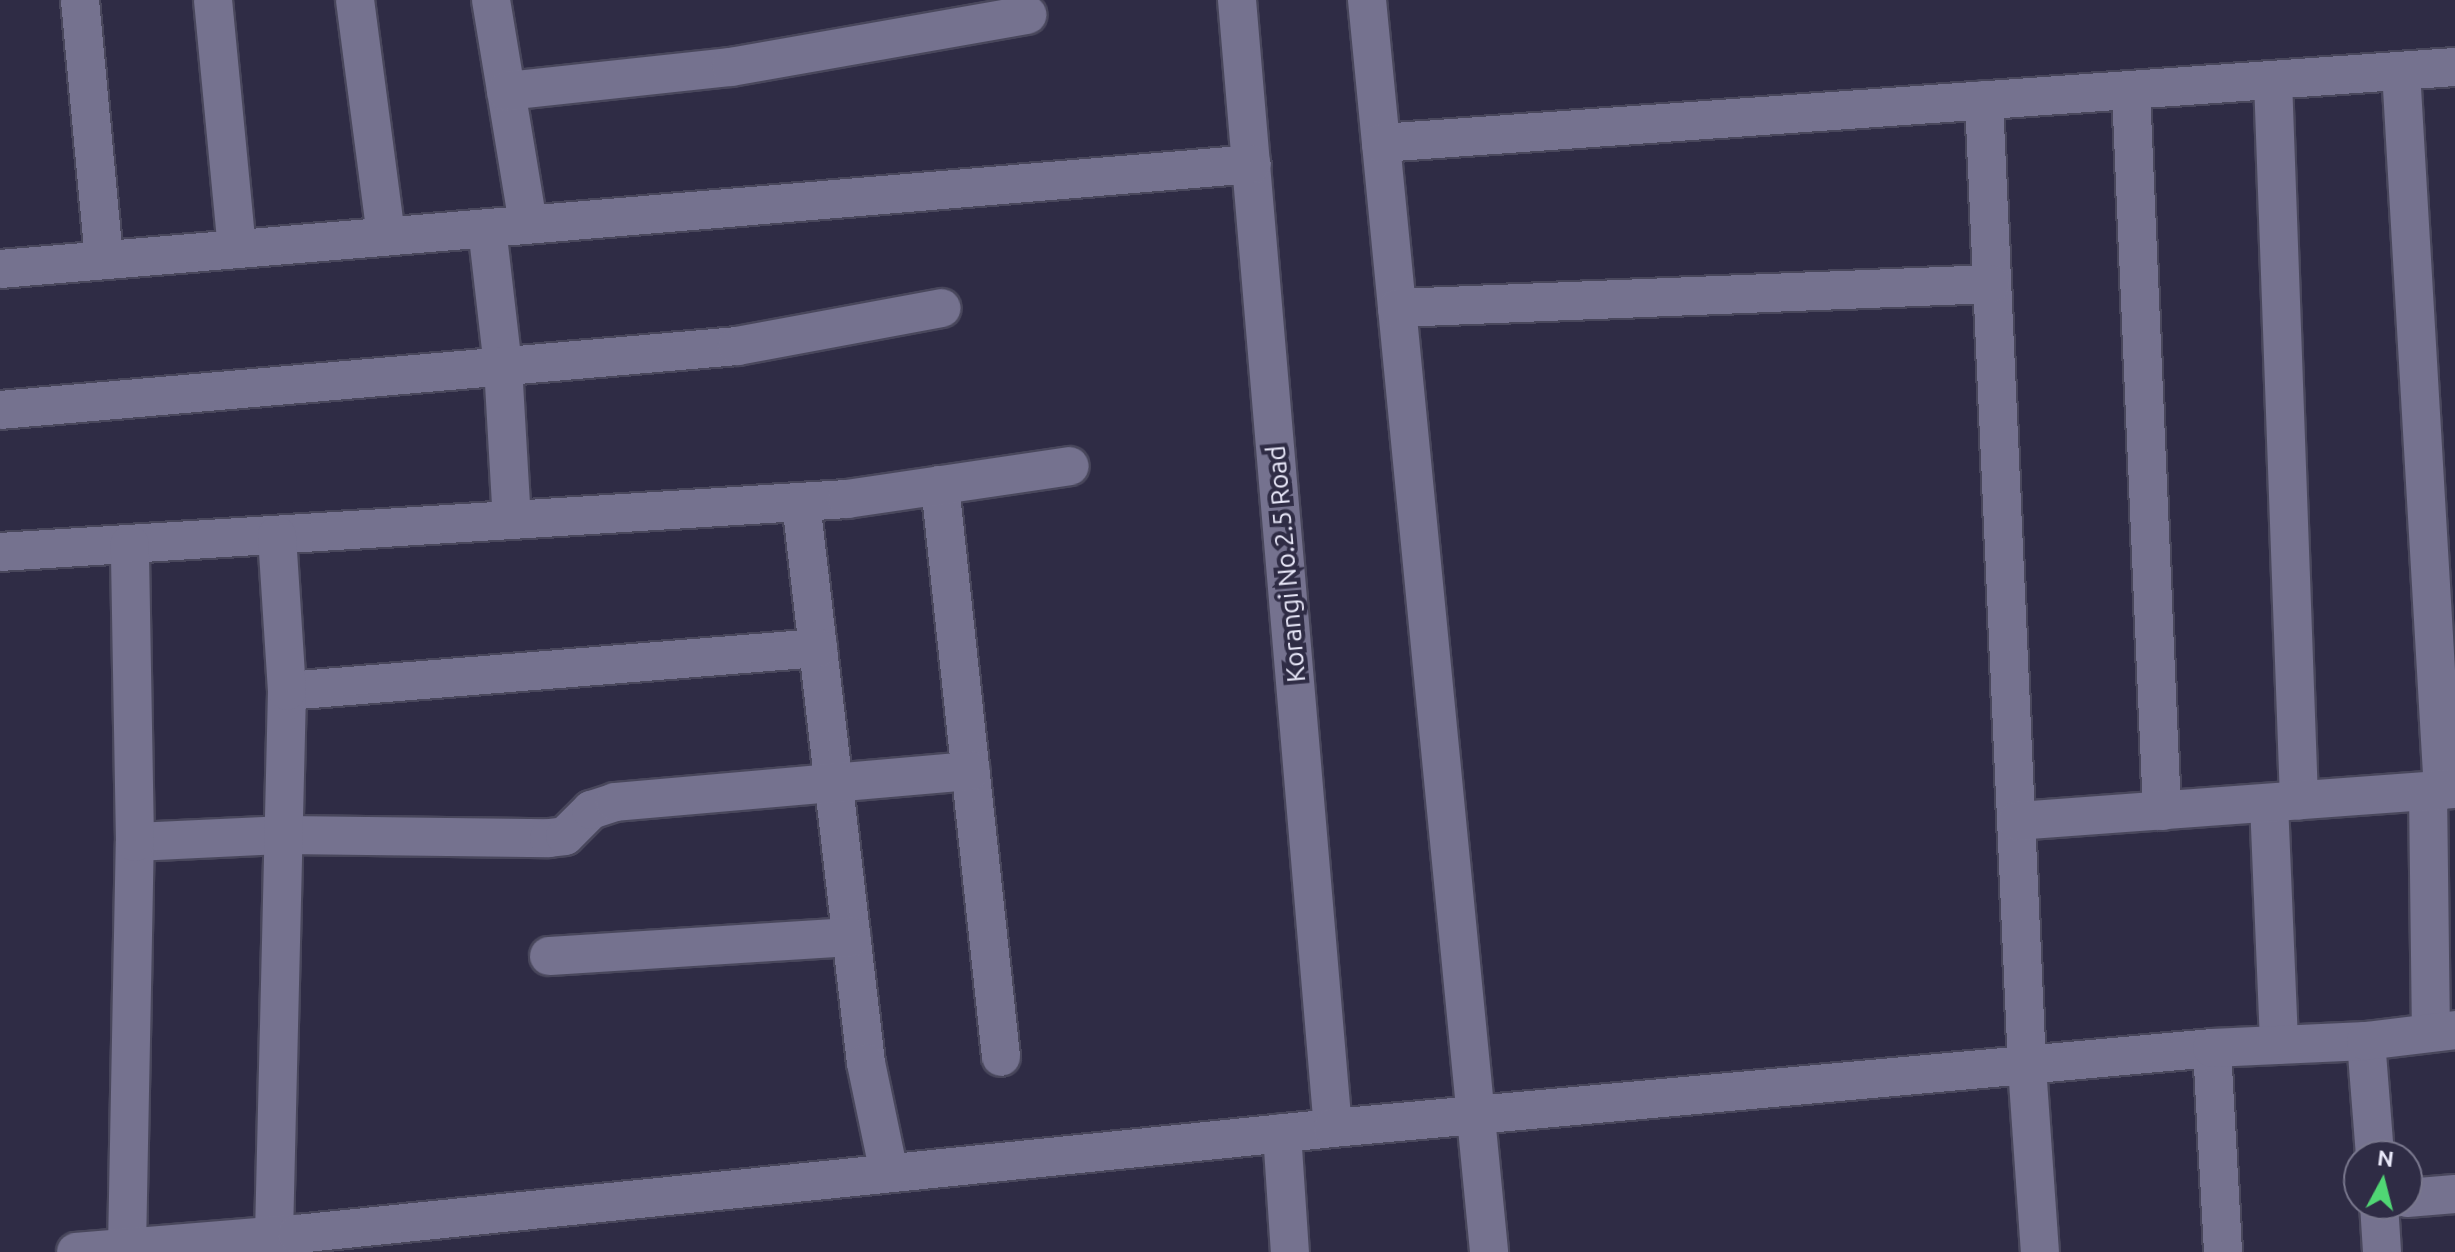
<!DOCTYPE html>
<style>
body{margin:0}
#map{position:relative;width:2455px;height:1252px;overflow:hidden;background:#2f2c45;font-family:Ubuntu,sans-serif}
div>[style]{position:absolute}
.roads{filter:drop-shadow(2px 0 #49475c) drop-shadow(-2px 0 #49475c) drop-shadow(0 2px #49475c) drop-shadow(0 -2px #49475c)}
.minor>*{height:38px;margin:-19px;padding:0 19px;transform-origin:19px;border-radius:19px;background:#75728f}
span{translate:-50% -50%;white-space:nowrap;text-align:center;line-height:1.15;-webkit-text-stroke:8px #2f2c45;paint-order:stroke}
.street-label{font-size:26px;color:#e9e8f9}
.north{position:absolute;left:2343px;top:1140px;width:80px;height:80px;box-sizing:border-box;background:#2f2c45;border:2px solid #79778d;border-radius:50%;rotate:7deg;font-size:22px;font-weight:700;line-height:32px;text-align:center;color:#e9e8f9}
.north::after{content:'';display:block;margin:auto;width:28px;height:36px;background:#50d674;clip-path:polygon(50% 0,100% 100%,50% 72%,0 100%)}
</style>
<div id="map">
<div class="roads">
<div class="minor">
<div style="left:80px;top:0;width:261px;rotate:84.7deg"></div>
<div style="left:213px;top:0;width:250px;rotate:84.5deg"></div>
<div style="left:355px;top:0;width:238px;rotate:82.5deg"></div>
<div style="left:491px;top:0;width:227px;rotate:80.6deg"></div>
<div style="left:1237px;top:0;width:1132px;rotate:85.14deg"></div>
<div style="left:1367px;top:0;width:1258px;rotate:84.43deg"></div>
<div style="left:2401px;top:71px;width:720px;rotate:86.66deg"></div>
<div style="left:2273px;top:80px;width:721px;rotate:87.93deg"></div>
<div style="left:2131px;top:90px;width:722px;rotate:87.54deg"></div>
<div style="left:506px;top:91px;width:226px;rotate:-6.1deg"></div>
<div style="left:731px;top:67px;width:301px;rotate:-10deg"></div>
<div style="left:1984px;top:100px;width:968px;rotate:87.45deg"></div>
<div style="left:2027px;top:1067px;width:185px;rotate:86deg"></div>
<div style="left:1381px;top:143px;width:1077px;rotate:-4.05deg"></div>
<div style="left:487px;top:228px;width:139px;rotate:83.4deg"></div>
<div style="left:503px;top:366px;width:154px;rotate:86.7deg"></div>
<div style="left:0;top:269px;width:1256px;rotate:-4.79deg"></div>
<div style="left:1397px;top:308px;width:594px;rotate:-2.31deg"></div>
<div style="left:0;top:410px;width:740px;rotate:-4.96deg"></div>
<div style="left:737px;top:346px;width:208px;rotate:-10.5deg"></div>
<div style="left:940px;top:485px;width:575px;rotate:83.91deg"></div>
<div style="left:801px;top:502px;width:565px;rotate:83.39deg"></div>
<div style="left:866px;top:1063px;width:112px;rotate:78.2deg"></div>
<div style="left:0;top:552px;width:849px;rotate:-3.58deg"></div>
<div style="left:847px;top:499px;width:225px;rotate:-8.4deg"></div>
<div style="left:287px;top:691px;width:533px;rotate:-4.63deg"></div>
<div style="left:2428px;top:791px;width:241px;rotate:89.3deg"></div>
<div style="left:2269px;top:803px;width:242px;rotate:87.6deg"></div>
<div style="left:2017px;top:821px;width:439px;rotate:-4.2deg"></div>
<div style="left:135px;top:842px;width:151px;rotate:-2.7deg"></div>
<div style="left:286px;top:835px;width:263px;rotate:0.7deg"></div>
<div style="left:549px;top:838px;width:16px;rotate:-7deg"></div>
<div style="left:565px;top:836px;width:37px;rotate:-45deg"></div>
<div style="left:591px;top:810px;width:25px;rotate:-18deg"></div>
<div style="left:615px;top:802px;width:357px;rotate:-5deg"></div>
<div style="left:549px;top:956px;width:303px;rotate:-3.6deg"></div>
<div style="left:2366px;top:1041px;width:115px;rotate:85.5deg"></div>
<div style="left:2212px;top:1048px;width:204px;rotate:86.9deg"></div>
<div style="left:1282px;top:1133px;width:119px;rotate:86.2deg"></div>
<div style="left:2407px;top:1198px;width:48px;rotate:-4.8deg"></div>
<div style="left:2379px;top:1204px;width:48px;rotate:86.4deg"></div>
<div style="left:274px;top:1235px;width:544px;rotate:-88.63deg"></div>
<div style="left:287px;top:691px;width:156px;rotate:-93.7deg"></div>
<div style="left:127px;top:1248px;width:406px;rotate:-88.9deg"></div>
<div style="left:135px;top:842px;width:298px;rotate:-91deg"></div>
<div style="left:76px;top:1252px;width:222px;rotate:-4.7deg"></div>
<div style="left:297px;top:1234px;width:1041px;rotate:-5.84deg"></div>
<div style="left:1333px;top:1128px;width:883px;rotate:-5.2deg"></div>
<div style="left:2212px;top:1048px;width:154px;rotate:-2.6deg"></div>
<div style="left:2366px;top:1041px;width:90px;rotate:-7deg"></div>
</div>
</div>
<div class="street-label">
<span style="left:1286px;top:564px;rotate:-95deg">Korangi No.2.5 Road</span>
</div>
<div class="north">N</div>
</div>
